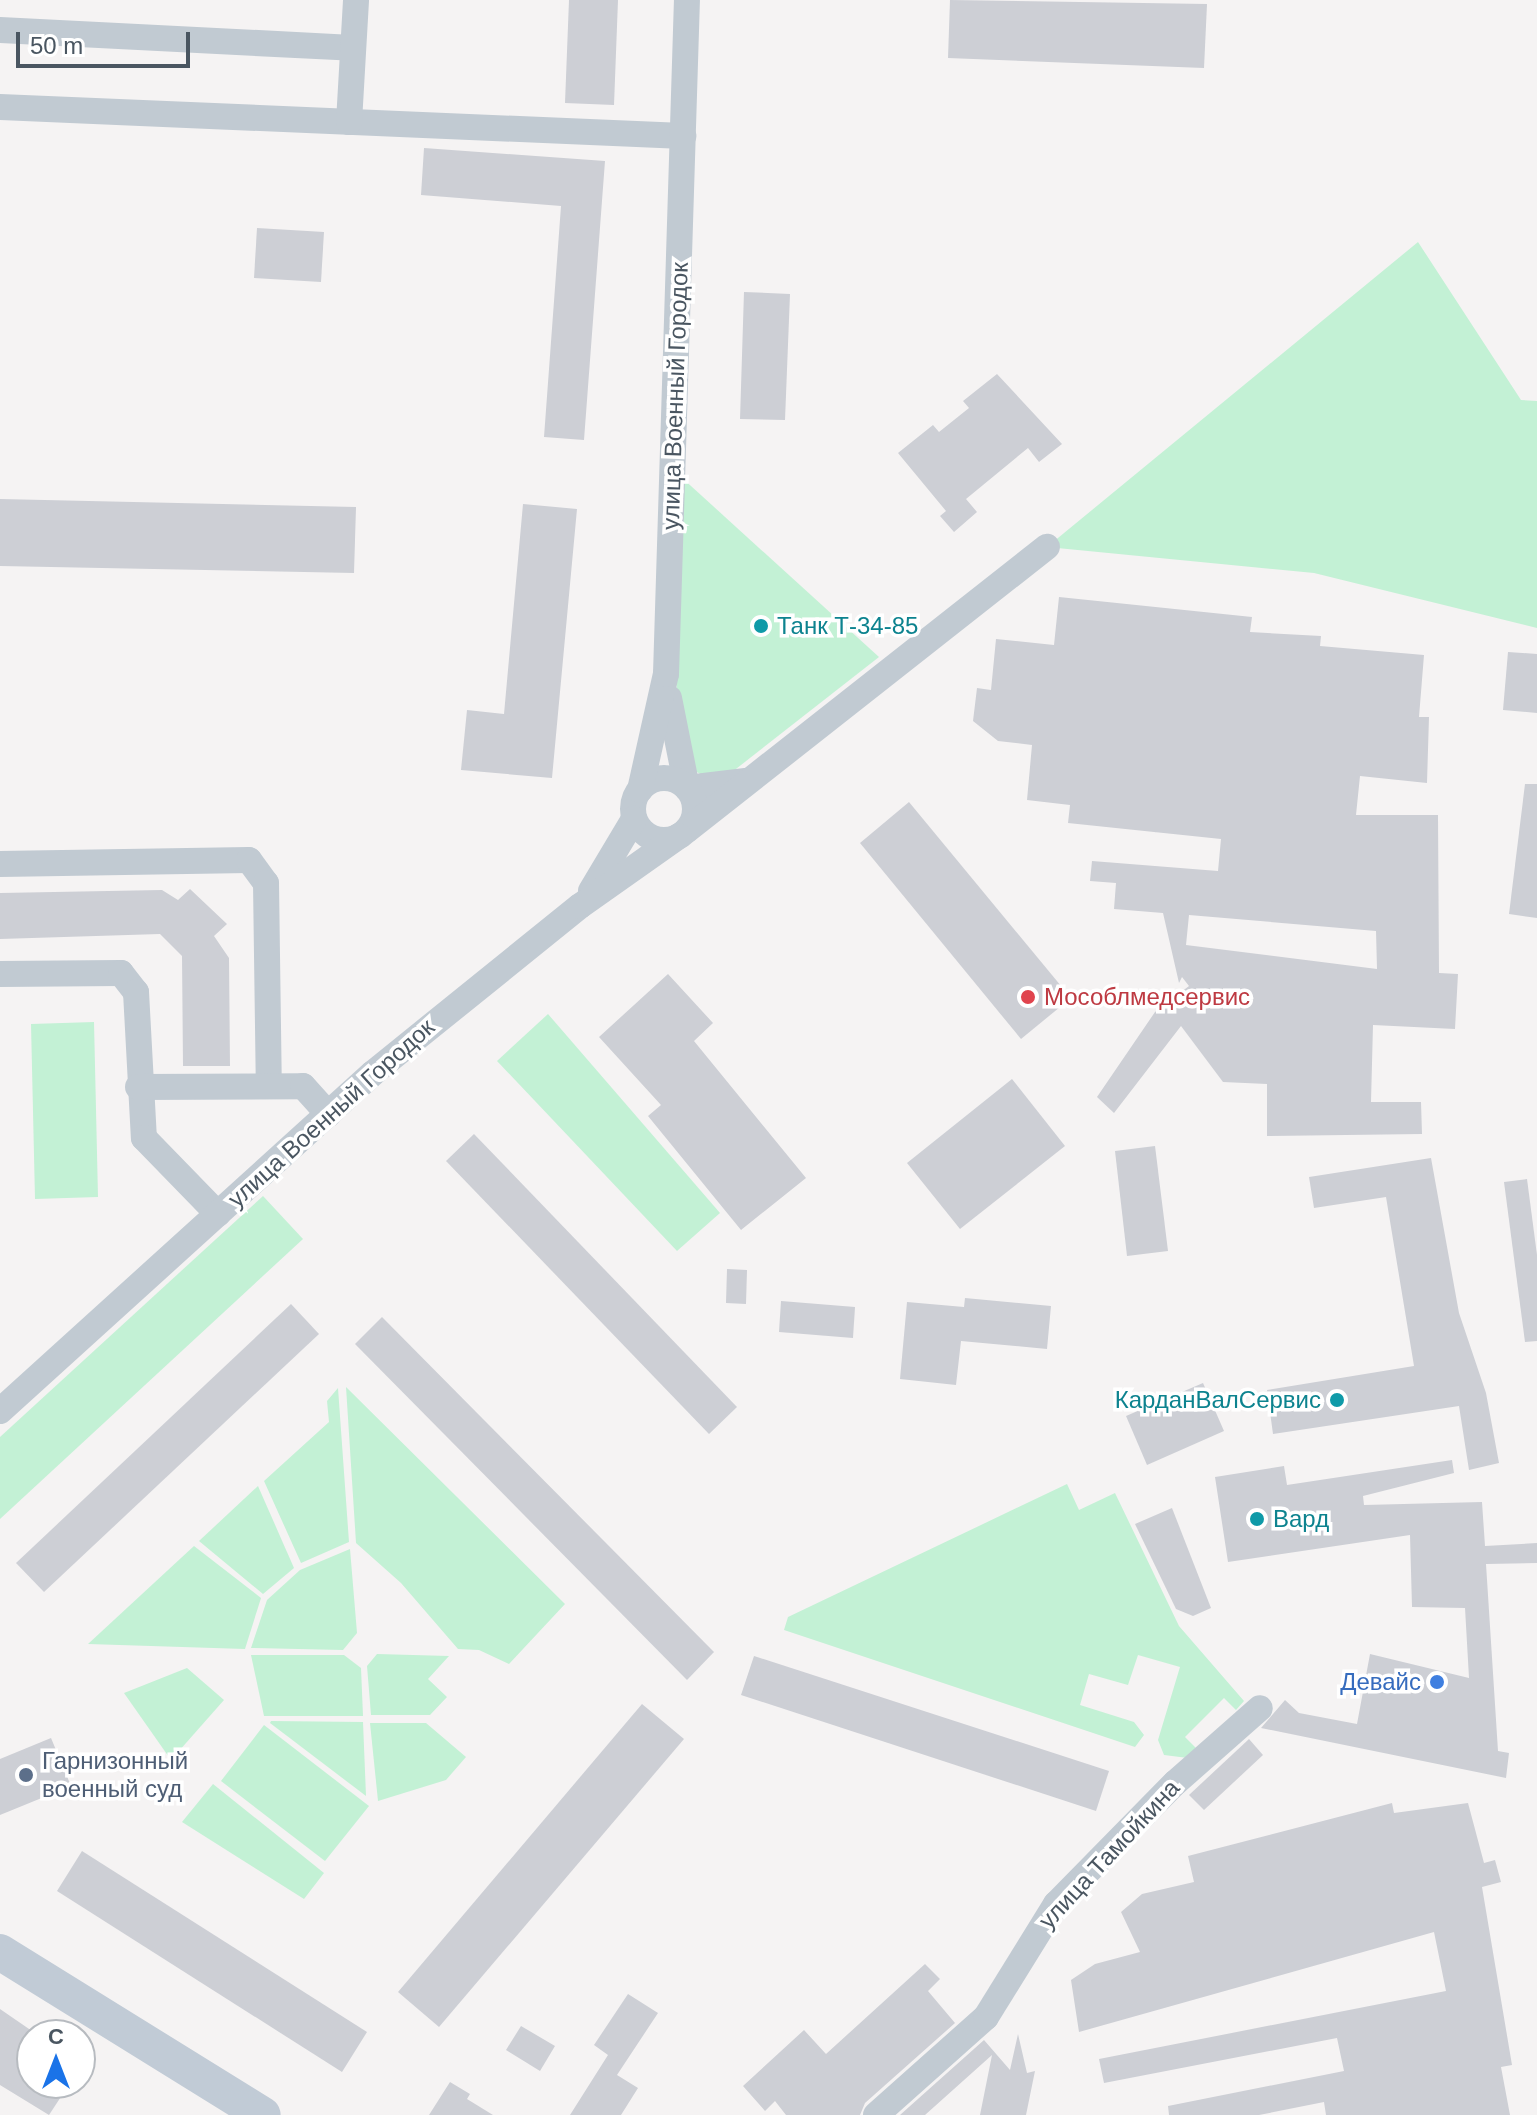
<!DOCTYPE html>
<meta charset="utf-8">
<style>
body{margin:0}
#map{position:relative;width:1537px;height:2115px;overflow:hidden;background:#f5f3f3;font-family:Arial,sans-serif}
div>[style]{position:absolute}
.green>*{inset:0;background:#c3f1d5}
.building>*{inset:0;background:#cdcfd5}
.street>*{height:26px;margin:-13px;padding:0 13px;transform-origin:13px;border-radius:13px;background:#c1cad2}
.street>.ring{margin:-13px;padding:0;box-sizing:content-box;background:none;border:26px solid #c1cad2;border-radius:50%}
.secondary>*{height:36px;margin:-18px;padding:0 18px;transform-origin:18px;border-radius:18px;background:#c1cbd6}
.dots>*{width:22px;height:22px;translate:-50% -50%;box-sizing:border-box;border:4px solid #fff;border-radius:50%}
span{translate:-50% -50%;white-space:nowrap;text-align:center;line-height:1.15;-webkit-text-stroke:7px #fff;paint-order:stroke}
.street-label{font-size:24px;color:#4a5661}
.culture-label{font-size:24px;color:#0d838f}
.left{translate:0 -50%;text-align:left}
.right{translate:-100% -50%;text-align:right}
.health-label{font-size:24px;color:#be3a42}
.shop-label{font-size:24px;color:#366cbe}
.service-label{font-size:24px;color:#4e5e75}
.north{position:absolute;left:16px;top:2019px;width:80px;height:80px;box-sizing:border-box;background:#fff;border:2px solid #b7bbc0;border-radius:50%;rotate:0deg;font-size:22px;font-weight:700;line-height:32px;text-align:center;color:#4a5661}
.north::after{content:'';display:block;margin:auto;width:28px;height:36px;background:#1a73e8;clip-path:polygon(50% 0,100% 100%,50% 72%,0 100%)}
.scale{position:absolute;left:16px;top:32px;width:174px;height:36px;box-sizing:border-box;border:4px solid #4a5661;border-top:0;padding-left:10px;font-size:24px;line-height:28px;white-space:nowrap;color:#4a5661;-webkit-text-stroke:6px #fff;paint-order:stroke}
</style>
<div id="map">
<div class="green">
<div style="clip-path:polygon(1418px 242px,1521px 400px,1537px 401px,1537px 628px,1314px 573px,1047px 547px)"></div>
<div style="clip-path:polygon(680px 476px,879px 657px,727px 776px,708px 778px,693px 770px,680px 747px,674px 643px)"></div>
<div style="clip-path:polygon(548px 1014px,720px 1213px,677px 1251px,497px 1061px)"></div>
<div style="clip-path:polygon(94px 1022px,98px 1197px,35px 1199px,31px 1024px)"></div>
<div style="clip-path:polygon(263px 1196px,303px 1239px,0 1519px,0 1437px)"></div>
<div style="clip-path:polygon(346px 1387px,565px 1604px,509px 1664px,479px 1650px,458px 1649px,401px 1583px,356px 1543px)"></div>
<div style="clip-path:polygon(338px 1388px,349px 1542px,301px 1563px,264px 1481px,329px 1422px,327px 1401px)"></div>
<div style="clip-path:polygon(1067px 1484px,1079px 1510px,1115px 1493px,1179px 1626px,1244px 1701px,1236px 1710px,1224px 1698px,1185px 1737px,1197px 1749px,1188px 1758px,1164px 1755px,1158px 1740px,1180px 1667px,1138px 1655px,1128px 1685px,1089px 1674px,1080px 1705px,1134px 1722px,1144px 1735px,1135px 1747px,784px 1630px,788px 1617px)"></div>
<div style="clip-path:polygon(258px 1486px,294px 1568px,263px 1594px,199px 1541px)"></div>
<div style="clip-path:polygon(194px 1546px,261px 1598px,245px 1649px,88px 1644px)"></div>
<div style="clip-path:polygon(350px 1549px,357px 1633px,343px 1650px,251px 1648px,267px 1600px,300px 1570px)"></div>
<div style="clip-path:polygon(377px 1654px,449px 1656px,428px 1679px,447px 1697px,430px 1715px,371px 1715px,367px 1666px)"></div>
<div style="clip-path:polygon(251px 1655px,344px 1655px,361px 1668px,363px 1716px,264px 1716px)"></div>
<div style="clip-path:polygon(187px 1668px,224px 1700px,171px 1760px,124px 1693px)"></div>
<div style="clip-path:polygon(363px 1722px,366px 1796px,270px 1723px,271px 1721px)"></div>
<div style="clip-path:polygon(370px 1723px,426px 1723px,466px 1757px,446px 1780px,378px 1801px)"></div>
<div style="clip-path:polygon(264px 1725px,369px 1806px,325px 1861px,221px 1781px)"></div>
<div style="clip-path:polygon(213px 1784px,324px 1873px,304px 1899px,182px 1822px)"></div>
</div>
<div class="building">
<div style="clip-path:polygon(569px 0,618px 0,614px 105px,565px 103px)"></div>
<div style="clip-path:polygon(950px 0,1207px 4px,1204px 68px,948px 58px)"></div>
<div style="clip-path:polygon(424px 148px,605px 161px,584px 440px,544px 437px,561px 206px,421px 195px)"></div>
<div style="clip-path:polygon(257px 228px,324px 232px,321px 282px,254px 278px)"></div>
<div style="clip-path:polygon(744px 292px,790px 294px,785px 420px,740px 419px)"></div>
<div style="clip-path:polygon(997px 374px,1062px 444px,1039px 462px,1028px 448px,966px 499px,977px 512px,954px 532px,940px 516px,946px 511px,898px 453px,933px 425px,939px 432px,969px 408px,963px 401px)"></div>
<div style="clip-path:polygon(0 499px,356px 507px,354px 573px,0 566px)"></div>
<div style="clip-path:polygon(523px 504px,577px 509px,552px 778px,461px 770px,467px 710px,504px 714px)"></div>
<div style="clip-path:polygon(evenodd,1059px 597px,1252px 617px,1250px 632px,1321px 636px,1320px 646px,1424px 655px,1419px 717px,1429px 717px,1427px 783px,1360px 776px,1356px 815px,1438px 815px,1439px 973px,1458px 974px,1455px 1029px,1373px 1025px,1371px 1102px,1421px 1102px,1422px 1134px,1267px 1136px,1267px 1084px,1223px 1082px,1181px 1026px,1114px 1113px,1097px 1097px,1155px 1012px,1189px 986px,1182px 977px,1179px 983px,1163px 913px,1114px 909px,1116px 883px,1090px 881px,1092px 861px,1218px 871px,1221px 839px,1068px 823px,1070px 805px,1027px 800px,1032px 745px,998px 741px,973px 721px,977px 688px,991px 690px,996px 639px,1054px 645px,1059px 597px,1189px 915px,1376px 931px,1377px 969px,1186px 945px,1189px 915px)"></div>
<div style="clip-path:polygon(1508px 652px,1537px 654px,1537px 713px,1503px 710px)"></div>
<div style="clip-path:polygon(1525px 784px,1537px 784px,1537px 918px,1509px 914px)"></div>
<div style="clip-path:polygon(909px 802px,1071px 998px,1021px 1039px,860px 843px)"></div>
<div style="clip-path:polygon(190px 889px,227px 924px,214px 936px,229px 958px,230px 1066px,183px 1066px,182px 956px,160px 934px,0 939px,0 893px,162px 890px,178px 900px)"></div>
<div style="clip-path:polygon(668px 974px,713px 1023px,694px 1041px,806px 1178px,741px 1230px,648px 1116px,661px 1105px,599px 1037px)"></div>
<div style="clip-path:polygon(1012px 1079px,1065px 1146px,960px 1229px,907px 1163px)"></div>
<div style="clip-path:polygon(474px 1134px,737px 1407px,709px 1434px,446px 1161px)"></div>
<div style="clip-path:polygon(1155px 1146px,1168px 1251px,1127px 1256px,1115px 1151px)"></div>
<div style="clip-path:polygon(1431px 1158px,1459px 1313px,1486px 1393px,1499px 1463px,1469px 1470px,1459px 1406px,1273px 1434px,1267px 1390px,1414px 1366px,1386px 1197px,1314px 1208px,1309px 1177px)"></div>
<div style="clip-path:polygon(1527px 1179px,1537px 1255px,1537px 1341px,1525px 1342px,1504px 1182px)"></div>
<div style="clip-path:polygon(727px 1269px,747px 1270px,746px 1304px,726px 1303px)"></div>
<div style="clip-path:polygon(965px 1298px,1051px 1306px,1047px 1349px,961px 1341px,956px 1385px,900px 1379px,907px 1302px,964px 1307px)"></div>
<div style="clip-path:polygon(781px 1301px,855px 1307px,853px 1338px,779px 1332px)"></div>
<div style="clip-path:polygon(291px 1304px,319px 1334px,44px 1592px,16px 1563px)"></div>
<div style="clip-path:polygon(382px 1317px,714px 1652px,687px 1680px,355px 1344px)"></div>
<div style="clip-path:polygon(1203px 1383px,1224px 1431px,1147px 1465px,1126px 1416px)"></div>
<div style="clip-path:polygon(1452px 1460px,1454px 1473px,1363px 1496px,1364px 1505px,1482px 1502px,1485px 1546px,1537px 1543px,1537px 1563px,1486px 1564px,1498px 1751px,1509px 1753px,1506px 1778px,1261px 1728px,1285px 1700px,1299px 1713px,1357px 1724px,1370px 1654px,1469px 1678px,1465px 1608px,1412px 1607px,1410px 1535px,1228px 1562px,1215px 1477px,1284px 1466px,1287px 1485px)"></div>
<div style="clip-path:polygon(1172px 1508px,1211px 1608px,1193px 1616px,1176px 1609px,1135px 1524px)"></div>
<div style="clip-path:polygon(754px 1656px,1109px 1771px,1096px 1811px,741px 1695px)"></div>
<div style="clip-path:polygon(642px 1704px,684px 1739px,439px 2027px,398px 1992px)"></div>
<div style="clip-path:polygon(51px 1738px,71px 1786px,0 1815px,0 1759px)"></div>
<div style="clip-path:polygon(1249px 1739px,1263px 1755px,1204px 1810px,1189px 1795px)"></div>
<div style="clip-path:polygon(1392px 1803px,1394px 1813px,1468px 1803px,1484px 1863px,1495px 1860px,1501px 1882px,1482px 1887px,1512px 2065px,1501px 2067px,1510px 2115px,1326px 2115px,1324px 2102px,1259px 2115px,1169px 2115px,1168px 2106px,1344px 2071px,1337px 2038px,1104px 2083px,1099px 2059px,1446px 1991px,1434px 1932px,1079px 2032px,1071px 1980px,1095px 1964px,1140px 1952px,1121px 1912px,1142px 1894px,1194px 1882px,1188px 1856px)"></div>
<div style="clip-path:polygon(82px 1851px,367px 2032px,342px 2072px,57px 1891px)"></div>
<div style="clip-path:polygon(925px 1964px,940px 1979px,928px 1991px,955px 2023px,865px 2103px,860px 2115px,786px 2115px,775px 2101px,765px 2111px,743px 2086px,804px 2030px,826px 2054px)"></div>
<div style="clip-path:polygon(628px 1994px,658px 2013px,617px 2075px,638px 2088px,621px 2115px,570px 2115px,608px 2055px,594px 2045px)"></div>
<div style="clip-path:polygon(0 2009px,32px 2031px,32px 2083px,70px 2083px,49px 2115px,0 2085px)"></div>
<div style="clip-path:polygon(521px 2026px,555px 2046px,540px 2071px,506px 2050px)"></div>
<div style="clip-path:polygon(1018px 2034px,1027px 2073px,1035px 2071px,1026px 2115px,980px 2115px,992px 2055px,925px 2115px,900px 2115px,984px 2040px,1010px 2070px)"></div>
<div style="clip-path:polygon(450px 2082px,470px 2094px,467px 2099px,493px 2115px,429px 2115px)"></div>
</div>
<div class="street">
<div style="left:0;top:30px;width:353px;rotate:2.9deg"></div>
<div style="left:0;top:107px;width:684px;rotate:2.43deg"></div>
<div style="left:349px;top:122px;width:122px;rotate:-86.7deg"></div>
<div style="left:669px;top:698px;width:92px;rotate:78.7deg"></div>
<div style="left:687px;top:788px;width:59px;rotate:-6.8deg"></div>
<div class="ring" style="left:633px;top:778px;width:36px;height:36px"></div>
<div style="left:640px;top:790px;width:119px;rotate:-77.4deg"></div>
<div style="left:666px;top:674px;width:674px;rotate:-88.22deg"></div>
<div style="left:687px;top:830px;width:458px;rotate:-38.2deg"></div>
<div style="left:0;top:864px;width:249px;rotate:-0.9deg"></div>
<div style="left:249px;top:860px;width:29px;rotate:54deg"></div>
<div style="left:266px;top:883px;width:203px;rotate:89.2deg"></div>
<div style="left:591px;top:891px;width:84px;rotate:-59.2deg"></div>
<div style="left:0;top:974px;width:121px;rotate:-0.5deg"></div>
<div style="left:121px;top:973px;width:24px;rotate:52deg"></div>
<div style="left:136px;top:992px;width:146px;rotate:86.9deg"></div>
<div style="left:144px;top:1138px;width:106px;rotate:45.8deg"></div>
<div style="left:138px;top:1087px;width:165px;rotate:-0.3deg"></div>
<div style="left:303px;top:1086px;width:38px;rotate:48deg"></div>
<div style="left:0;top:1411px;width:503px;rotate:-42.18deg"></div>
<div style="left:373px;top:1073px;width:266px;rotate:-38.9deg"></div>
<div style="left:580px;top:906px;width:121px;rotate:-35.3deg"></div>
<div style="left:876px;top:2115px;width:147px;rotate:-41.7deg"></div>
<div style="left:986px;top:2017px;width:133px;rotate:-58.2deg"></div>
<div style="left:1056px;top:1904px;width:170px;rotate:-45.5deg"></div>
<div style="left:1175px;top:1783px;width:113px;rotate:-41.4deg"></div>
</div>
<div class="secondary">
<div style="left:0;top:1952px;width:309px;rotate:31.8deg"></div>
</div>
<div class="dots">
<div style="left:761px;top:626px;background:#0f9aa8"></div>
<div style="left:1028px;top:997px;background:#e0444e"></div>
<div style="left:1337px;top:1400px;background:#0f9aa8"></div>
<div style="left:1257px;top:1519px;background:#0f9aa8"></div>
<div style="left:1437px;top:1682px;background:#3f7fe0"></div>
<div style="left:26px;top:1775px;background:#5c6f8a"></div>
</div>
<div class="street-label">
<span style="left:675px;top:396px;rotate:-88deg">улица Военный Городок</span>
<span style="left:331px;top:1113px;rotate:-42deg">улица Военный Городок</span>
<span style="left:1109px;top:1854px;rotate:-47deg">улица Тамойкина</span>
</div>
<div class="culture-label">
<span class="left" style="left:777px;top:626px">Танк Т-34-85</span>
<span class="right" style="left:1321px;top:1400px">КарданВалСервис</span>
<span class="left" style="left:1273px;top:1519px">Вард</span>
</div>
<div class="health-label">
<span class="left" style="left:1044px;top:997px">Мособлмедсервис</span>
</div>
<div class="shop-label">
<span class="right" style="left:1421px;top:1682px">Девайс</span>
</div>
<div class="service-label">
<span class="left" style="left:42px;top:1775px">Гарнизонный<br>военный суд</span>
</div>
<div class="north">С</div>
<div class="scale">50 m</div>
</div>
